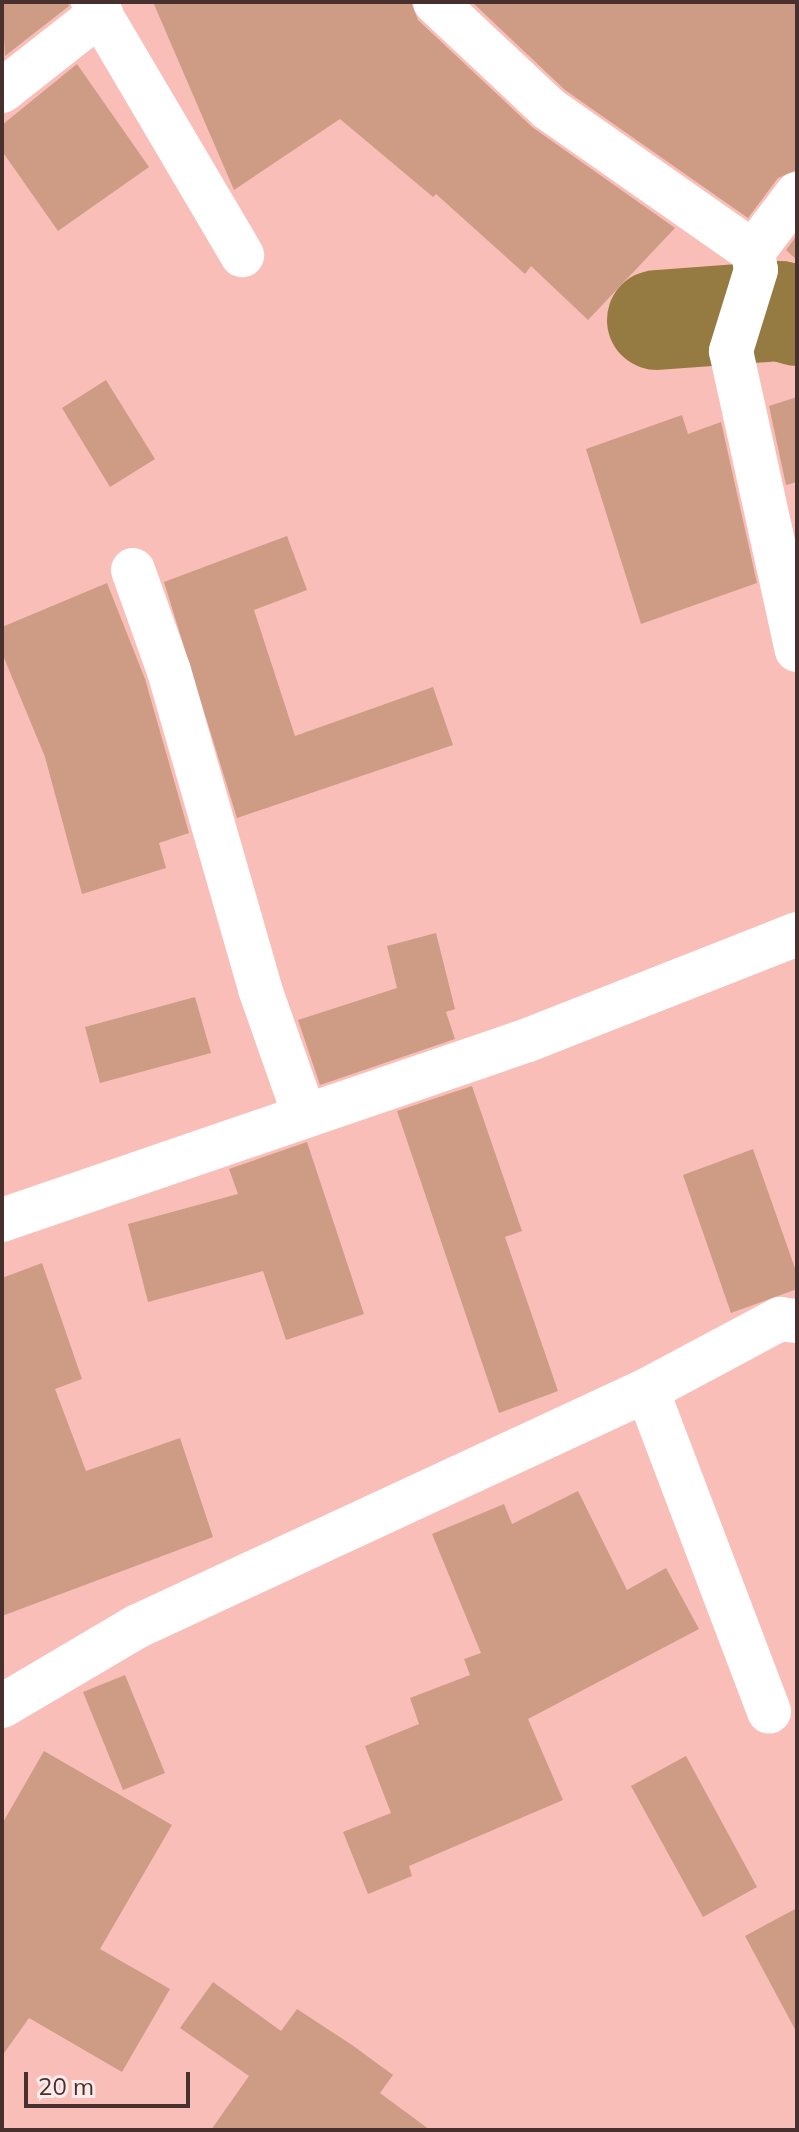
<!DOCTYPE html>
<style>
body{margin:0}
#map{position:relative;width:799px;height:2132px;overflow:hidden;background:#fabeb8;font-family:Mulish,sans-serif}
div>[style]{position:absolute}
.river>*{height:100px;margin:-50px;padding:0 50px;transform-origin:50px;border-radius:50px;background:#957b41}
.building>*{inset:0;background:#ce9b84}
.street>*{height:44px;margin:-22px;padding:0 22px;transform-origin:22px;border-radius:22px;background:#fff}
span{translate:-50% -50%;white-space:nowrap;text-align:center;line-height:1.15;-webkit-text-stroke:6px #feebe9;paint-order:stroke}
.frame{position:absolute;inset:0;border:4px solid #48302e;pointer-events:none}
.scale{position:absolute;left:24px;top:2072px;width:166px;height:36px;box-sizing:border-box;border:4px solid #48302e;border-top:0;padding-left:10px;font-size:24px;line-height:28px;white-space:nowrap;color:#48302e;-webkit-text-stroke:6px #feebe9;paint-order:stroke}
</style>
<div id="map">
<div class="river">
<div style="left:657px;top:320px;width:123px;rotate:-4.2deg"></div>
<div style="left:780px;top:311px;width:18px;rotate:16deg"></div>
</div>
<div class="building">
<div style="clip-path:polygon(2px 2px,68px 2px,69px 6px,5px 56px)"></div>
<div style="clip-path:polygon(153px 2px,411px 2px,418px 20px,532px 127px,675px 228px,588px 320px,531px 266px,525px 274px,436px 194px,433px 197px,340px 119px,234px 190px)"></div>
<div style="clip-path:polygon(472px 2px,797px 2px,797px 170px,778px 178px,748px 218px,565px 90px)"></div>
<div style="clip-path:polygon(77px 64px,149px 167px,58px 231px,2px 151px,2px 125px)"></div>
<div style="clip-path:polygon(797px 235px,797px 260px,786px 250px)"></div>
<div style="clip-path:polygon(106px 380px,155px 459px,110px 487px,62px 408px)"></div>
<div style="clip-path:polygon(797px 397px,797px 482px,786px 485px,769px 406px)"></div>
<div style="clip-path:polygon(682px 415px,688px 434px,721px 422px,757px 583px,641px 624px,586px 449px)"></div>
<div style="clip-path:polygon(287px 536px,307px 590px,254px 610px,295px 736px,433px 687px,453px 745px,237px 818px,164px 582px)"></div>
<div style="clip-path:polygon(107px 583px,145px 679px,189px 833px,159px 843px,166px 868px,82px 894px,45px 757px,2px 653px,2px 627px)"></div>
<div style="clip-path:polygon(436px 933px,455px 1009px,446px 1012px,455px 1039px,320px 1085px,298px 1020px,397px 988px,387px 946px)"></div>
<div style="clip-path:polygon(195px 997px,211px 1053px,100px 1083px,85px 1027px)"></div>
<div style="clip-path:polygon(472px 1086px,522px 1231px,505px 1237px,558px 1391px,499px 1413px,397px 1111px)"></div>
<div style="clip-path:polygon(307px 1142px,364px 1314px,286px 1340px,263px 1271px,148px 1302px,128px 1224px,238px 1194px,229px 1169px)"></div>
<div style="clip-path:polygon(753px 1149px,797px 1274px,797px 1289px,731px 1313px,683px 1175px)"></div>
<div style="clip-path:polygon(42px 1263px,82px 1379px,55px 1389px,86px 1471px,180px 1438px,213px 1537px,2px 1616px,2px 1278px)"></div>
<div style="clip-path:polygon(578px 1491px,627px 1590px,666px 1568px,699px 1629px,528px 1719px,563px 1800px,409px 1866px,412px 1876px,368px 1894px,343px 1832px,391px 1813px,365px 1746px,419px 1724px,410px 1698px,470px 1675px,464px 1659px,481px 1653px,432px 1534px,504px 1504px,512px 1524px)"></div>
<div style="clip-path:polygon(125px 1675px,165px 1773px,123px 1790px,83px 1692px)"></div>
<div style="clip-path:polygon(44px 1751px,172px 1825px,100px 1949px,170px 1989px,122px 2072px,29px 2018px,2px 2056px,2px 1824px)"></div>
<div style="clip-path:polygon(686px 1756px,757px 1887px,703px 1917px,631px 1786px)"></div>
<div style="clip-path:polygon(797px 1908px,797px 2033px,745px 1936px)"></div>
<div style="clip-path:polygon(213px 1982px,281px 2031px,297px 2009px,352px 2045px,393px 2075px,380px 2093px,430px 2130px,211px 2130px,249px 2076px,180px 2028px)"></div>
</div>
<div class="street">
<div style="left:93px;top:2px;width:294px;rotate:59.5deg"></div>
<div style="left:435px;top:2px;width:156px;rotate:43.2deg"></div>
<div style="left:549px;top:109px;width:249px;rotate:35deg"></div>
<div style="left:753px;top:252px;width:18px;rotate:81deg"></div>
<div style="left:756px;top:270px;width:85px;rotate:107.2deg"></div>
<div style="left:731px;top:351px;width:306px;rotate:77.6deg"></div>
<div style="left:2px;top:91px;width:126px;rotate:-38.2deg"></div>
<div style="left:753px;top:252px;width:73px;rotate:-52.8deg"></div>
<div style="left:133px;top:570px;width:107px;rotate:70.4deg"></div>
<div style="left:169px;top:671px;width:331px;rotate:74deg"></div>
<div style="left:260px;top:989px;width:133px;rotate:70.6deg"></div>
<div style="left:2px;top:1220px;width:556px;rotate:-18.89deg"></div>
<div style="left:528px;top:1040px;width:289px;rotate:-21.5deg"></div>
<div style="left:647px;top:1390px;width:344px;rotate:69.2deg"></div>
<div style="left:2px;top:1706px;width:158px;rotate:-30.5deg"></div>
<div style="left:138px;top:1626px;width:561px;rotate:-24.87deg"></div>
<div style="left:647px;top:1390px;width:151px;rotate:-28.1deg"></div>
<div style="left:780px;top:1319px;width:17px;rotate:7deg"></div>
</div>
<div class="frame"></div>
<div class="scale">20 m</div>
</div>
